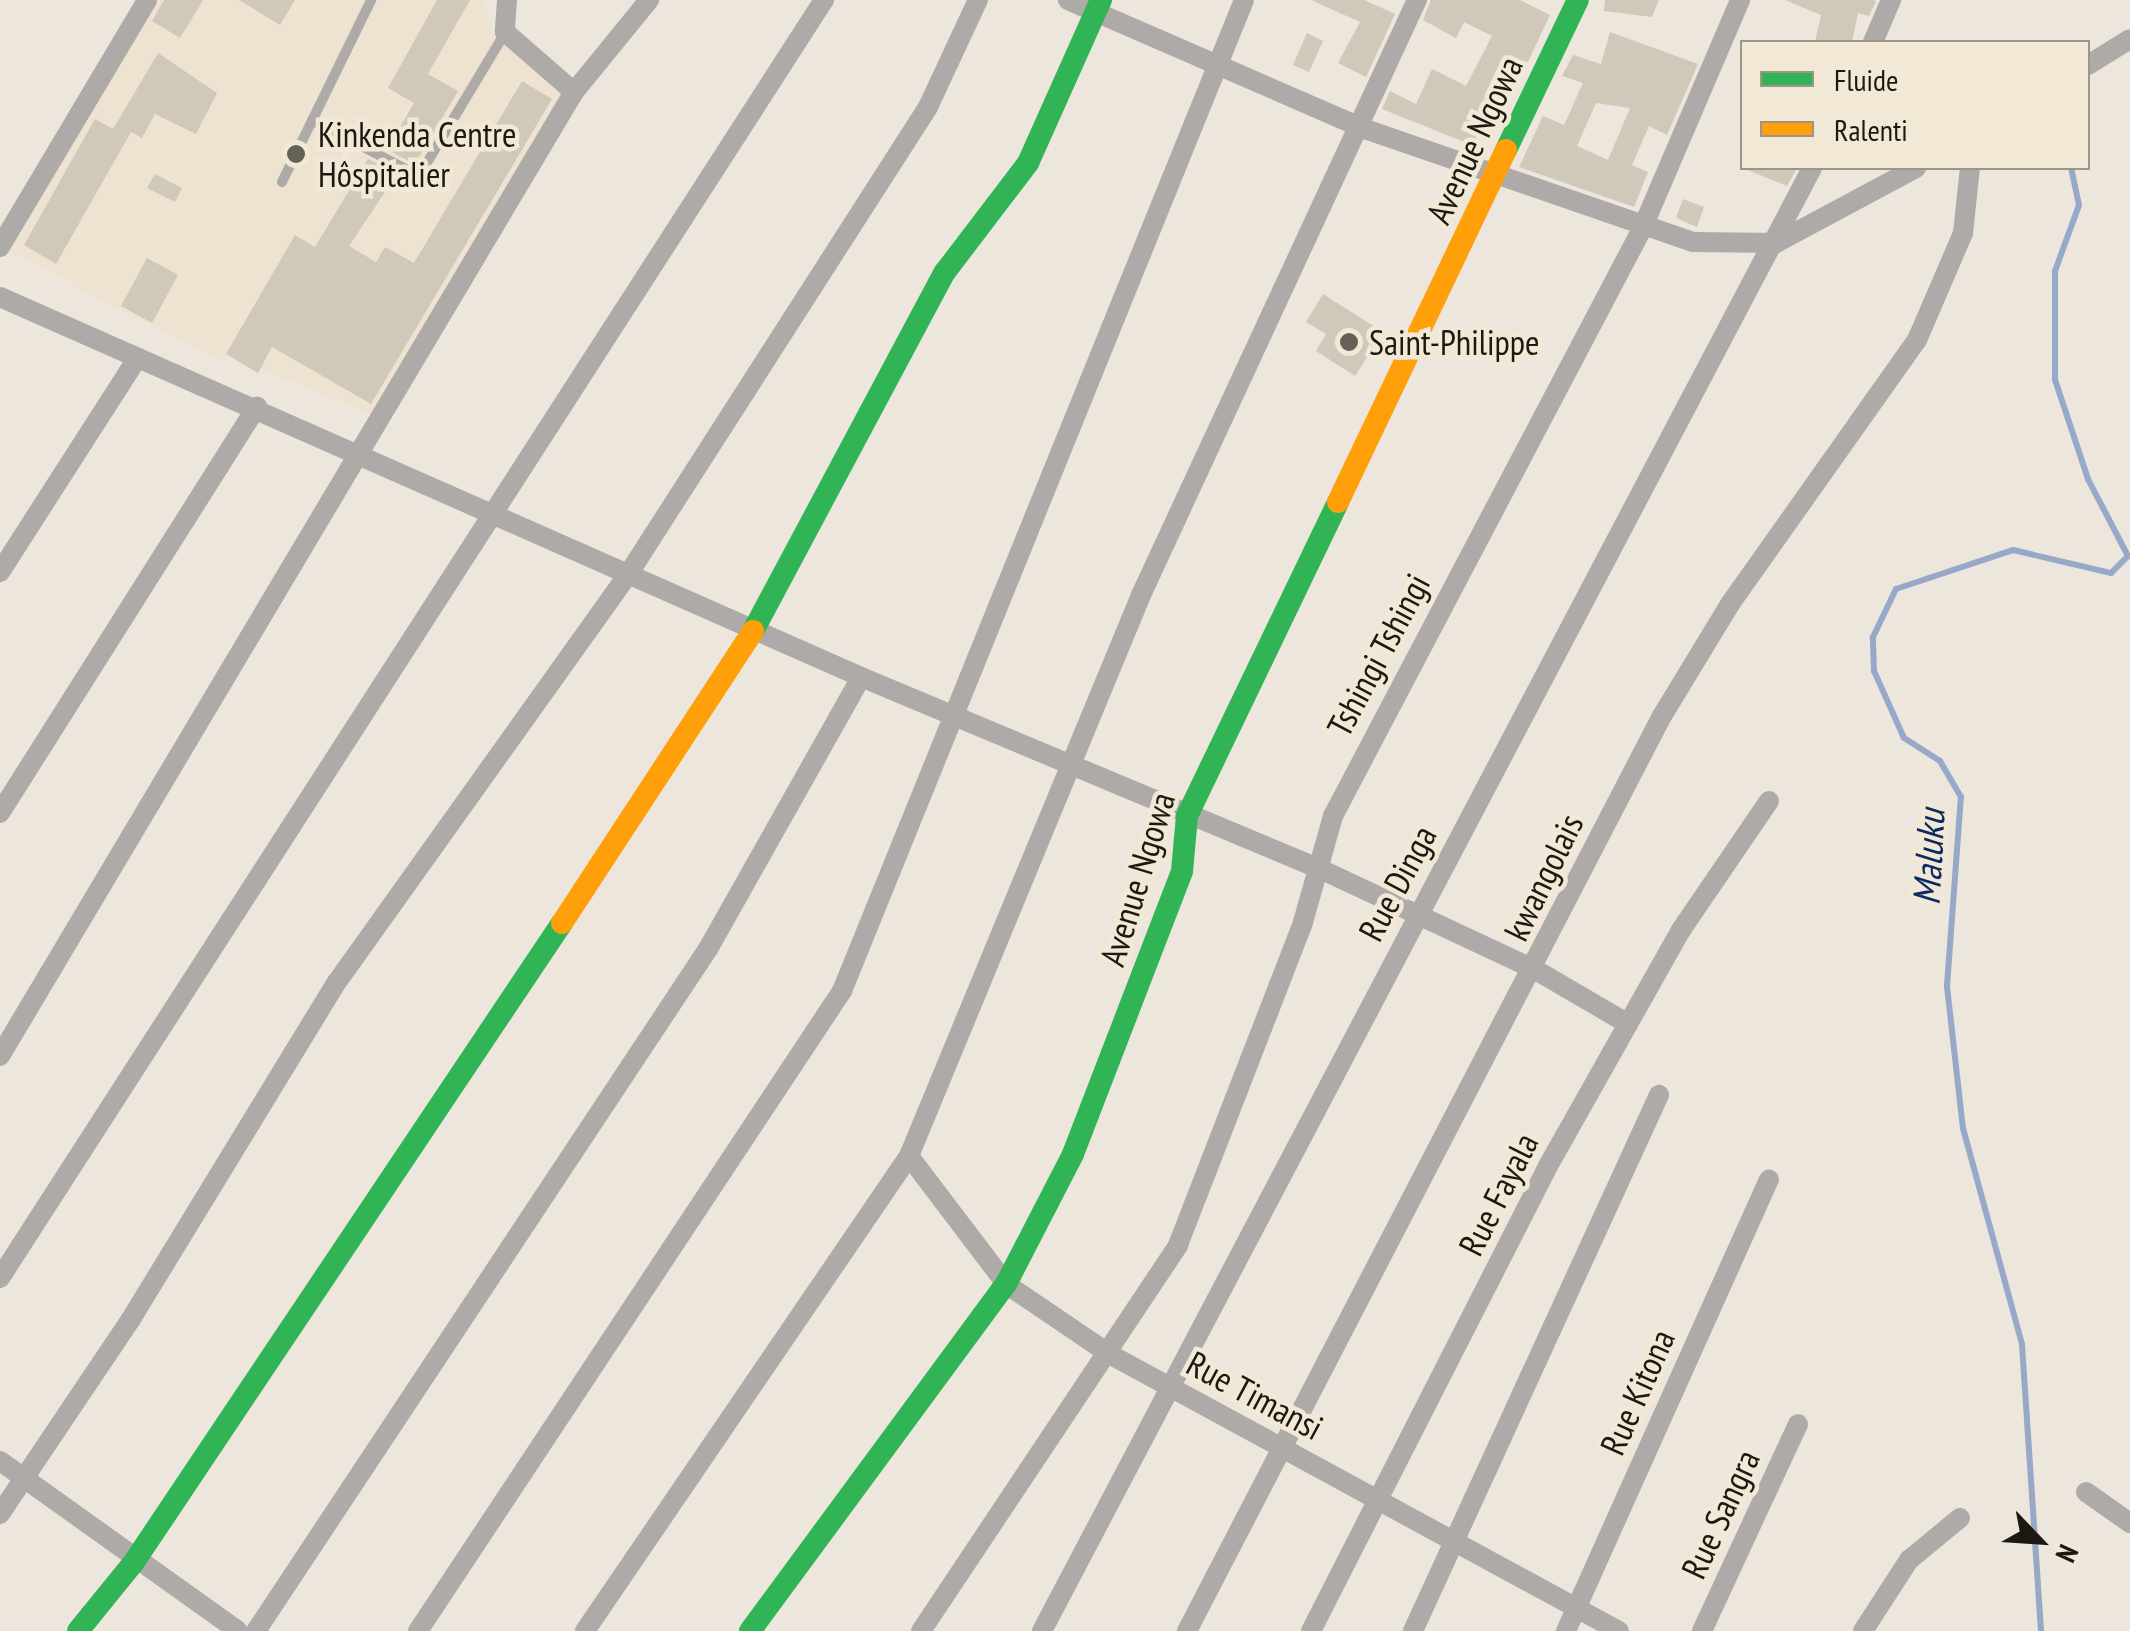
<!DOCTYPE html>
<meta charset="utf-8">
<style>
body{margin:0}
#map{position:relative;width:2130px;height:1631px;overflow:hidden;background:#ece6dc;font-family:"PT Sans Narrow",sans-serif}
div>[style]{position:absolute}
.built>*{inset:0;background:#ede3d0}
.stream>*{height:6px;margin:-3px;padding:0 3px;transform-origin:3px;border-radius:3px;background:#98a8c8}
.building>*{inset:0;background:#d0c8b9}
.lane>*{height:10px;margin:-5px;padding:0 5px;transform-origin:5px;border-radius:5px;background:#aeaaa8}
.street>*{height:20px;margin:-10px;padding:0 10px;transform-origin:10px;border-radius:10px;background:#aeaaa8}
.fast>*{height:22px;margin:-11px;padding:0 11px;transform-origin:11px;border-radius:11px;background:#30b455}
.slow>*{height:22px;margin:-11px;padding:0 11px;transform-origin:11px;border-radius:11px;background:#ff9f0a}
.dots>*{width:28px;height:28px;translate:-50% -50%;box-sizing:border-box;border:5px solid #f2e8d6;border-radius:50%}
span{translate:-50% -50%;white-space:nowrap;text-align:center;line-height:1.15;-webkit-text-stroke:9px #f2e8d6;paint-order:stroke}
.poi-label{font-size:35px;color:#1c1913}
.left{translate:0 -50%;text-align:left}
.street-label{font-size:35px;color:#1c1913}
.water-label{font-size:38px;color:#0d2964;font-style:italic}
.legend{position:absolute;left:1740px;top:40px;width:350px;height:130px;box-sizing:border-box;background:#f2e8d6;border:2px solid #9c9588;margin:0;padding:12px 18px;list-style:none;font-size:30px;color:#1c1913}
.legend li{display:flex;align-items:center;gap:20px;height:50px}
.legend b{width:50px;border:2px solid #9c9588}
.north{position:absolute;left:1990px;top:1491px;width:100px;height:100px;-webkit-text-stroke:8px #f2e8d6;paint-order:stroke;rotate:115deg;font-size:28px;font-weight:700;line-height:40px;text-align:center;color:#1c1913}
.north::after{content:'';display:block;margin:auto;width:35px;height:45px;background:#1c1913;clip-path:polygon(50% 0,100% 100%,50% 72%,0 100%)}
</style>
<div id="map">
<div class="built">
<div style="clip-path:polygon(154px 0,484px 0,492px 33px,560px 96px,374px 416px,226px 354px,221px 362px,9px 251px)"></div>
</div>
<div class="stream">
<div style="left:2041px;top:1631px;width:288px;rotate:-93.8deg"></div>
<div style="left:2022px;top:1344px;width:223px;rotate:-105.3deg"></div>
<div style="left:1963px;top:1129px;width:144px;rotate:-96.4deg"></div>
<div style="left:1947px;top:986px;width:190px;rotate:-85.8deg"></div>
<div style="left:1961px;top:797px;width:42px;rotate:-120.3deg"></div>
<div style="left:1940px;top:761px;width:43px;rotate:-147.4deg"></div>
<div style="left:1904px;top:738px;width:73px;rotate:-114.1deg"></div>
<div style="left:1874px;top:671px;width:34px;rotate:-92deg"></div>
<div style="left:1873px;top:637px;width:53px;rotate:-64.4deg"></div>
<div style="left:1896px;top:589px;width:123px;rotate:-18.4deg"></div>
<div style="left:2013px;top:550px;width:101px;rotate:13.2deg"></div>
<div style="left:2111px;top:573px;width:24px;rotate:-45deg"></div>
<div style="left:2128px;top:556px;width:87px;rotate:-117.5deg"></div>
<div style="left:2088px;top:479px;width:104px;rotate:-108.4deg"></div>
<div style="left:2055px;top:380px;width:109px;rotate:-90deg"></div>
<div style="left:2055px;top:271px;width:70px;rotate:-70deg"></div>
<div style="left:2079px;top:205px;width:38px;rotate:-102deg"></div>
</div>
<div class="building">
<div style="clip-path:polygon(164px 0,203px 0,180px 38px,152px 21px)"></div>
<div style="clip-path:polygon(239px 0,295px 0,280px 25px)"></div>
<div style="clip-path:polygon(437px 0,470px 0,428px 74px,458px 91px,415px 164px,376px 144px,380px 138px,391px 143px,414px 103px,388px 88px)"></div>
<div style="clip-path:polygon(1311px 0,1364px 0,1395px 14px,1366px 77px,1338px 63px,1360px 22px)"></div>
<div style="clip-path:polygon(1431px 0,1520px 0,1550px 15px,1526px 66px,1504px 55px,1491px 82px,1511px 96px,1504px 111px,1493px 103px,1472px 145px,1382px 109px,1390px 91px,1416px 104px,1432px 69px,1466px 86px,1492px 36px,1464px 22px,1456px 38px,1423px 20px)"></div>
<div style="clip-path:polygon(1605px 0,1659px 0,1652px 17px,1604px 11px)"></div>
<div style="clip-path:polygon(1785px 0,1873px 0,1876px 1px,1869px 16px,1858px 13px,1852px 42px,1815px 42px,1821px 15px)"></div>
<div style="clip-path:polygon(evenodd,1610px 32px,1698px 64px,1667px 135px,1649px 126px,1632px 165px,1648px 172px,1634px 207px,1519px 167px,1543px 116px,1564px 125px,1583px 83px,1562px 76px,1573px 55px,1601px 64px,1610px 32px,1596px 103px,1630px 108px,1608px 160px,1577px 146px,1596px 103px)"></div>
<div style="clip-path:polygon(1307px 33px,1323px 41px,1309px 72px,1293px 65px)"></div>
<div style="clip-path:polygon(158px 53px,217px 93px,196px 134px,155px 114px,142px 138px,131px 132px,56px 264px,24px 245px,95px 119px,113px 129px)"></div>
<div style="clip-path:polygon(522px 81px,552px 99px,371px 404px,272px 347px,258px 373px,226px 354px,295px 235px,315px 247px,368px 159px,397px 174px,349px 246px,376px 262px,385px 247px,414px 263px)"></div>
<div style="clip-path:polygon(1743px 168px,1797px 168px,1787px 186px)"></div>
<div style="clip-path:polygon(155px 174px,182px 188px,175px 202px,147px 188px)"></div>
<div style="clip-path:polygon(1683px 199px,1704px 207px,1697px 227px,1676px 218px)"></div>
<div style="clip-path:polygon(147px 258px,178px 275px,152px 323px,121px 306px)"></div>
<div style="clip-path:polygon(1323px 294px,1383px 332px,1355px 376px,1316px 351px,1326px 334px,1306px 322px)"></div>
</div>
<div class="lane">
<div style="left:312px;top:120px;width:121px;rotate:27.6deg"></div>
<div style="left:419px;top:176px;width:167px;rotate:-59deg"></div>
<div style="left:282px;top:182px;width:203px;rotate:-63.9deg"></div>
</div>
<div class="street">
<div style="left:507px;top:0;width:32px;rotate:94deg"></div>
<div style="left:505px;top:32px;width:91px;rotate:41deg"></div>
<div style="left:1068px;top:0;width:321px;rotate:23.5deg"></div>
<div style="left:1362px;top:128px;width:350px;rotate:19deg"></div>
<div style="left:1693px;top:242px;width:83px;rotate:0.7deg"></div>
<div style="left:1776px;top:243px;width:159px;rotate:-28.2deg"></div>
<div style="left:1873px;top:42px;width:46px;rotate:-66.8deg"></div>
<div style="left:2088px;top:65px;width:49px;rotate:-31.8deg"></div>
<div style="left:0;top:247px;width:287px;rotate:-59.2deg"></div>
<div style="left:0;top:297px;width:941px;rotate:23.81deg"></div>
<div style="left:861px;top:677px;width:495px;rotate:22.7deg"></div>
<div style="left:1318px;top:868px;width:238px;rotate:25.1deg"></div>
<div style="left:1534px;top:969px;width:109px;rotate:30.3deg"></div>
<div style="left:0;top:572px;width:255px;rotate:-57.3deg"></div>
<div style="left:0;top:813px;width:481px;rotate:-57.7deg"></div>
<div style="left:0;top:1056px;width:1122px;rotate:-59.23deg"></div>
<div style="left:574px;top:92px;width:119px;rotate:-50.8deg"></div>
<div style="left:909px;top:1156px;width:161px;rotate:52.8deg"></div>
<div style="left:1006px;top:1284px;width:127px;rotate:34.1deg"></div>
<div style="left:1111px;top:1355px;width:578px;rotate:28.52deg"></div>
<div style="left:0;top:1278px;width:1521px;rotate:-57.19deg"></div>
<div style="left:0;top:1461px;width:292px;rotate:35.5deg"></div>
<div style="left:2086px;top:1492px;width:54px;rotate:35.2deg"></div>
<div style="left:0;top:1514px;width:235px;rotate:-56.1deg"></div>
<div style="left:131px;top:1319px;width:395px;rotate:-58.6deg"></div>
<div style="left:337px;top:982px;width:503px;rotate:-54.48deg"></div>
<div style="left:629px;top:573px;width:554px;rotate:-57.31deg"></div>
<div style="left:928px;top:107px;width:118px;rotate:-65deg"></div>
<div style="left:256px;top:1631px;width:818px;rotate:-56.47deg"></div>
<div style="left:708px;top:949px;width:312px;rotate:-60.6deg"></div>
<div style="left:418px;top:1631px;width:768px;rotate:-56.48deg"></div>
<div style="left:842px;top:991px;width:1069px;rotate:-67.92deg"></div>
<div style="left:585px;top:1631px;width:575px;rotate:-55.7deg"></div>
<div style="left:909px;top:1156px;width:607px;rotate:-67.53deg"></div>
<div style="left:1141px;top:595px;width:656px;rotate:-65.12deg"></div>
<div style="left:921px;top:1631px;width:464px;rotate:-56.3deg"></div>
<div style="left:1178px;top:1245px;width:346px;rotate:-68.8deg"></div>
<div style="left:1303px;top:922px;width:110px;rotate:-74.2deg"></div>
<div style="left:1333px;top:816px;width:663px;rotate:-62.24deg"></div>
<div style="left:1642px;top:229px;width:249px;rotate:-66.8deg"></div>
<div style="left:1042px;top:1631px;width:1653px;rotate:-62.24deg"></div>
<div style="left:1187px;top:1631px;width:1031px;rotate:-62.57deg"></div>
<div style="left:1662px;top:716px;width:131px;rotate:-58.7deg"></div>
<div style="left:1730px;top:604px;width:324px;rotate:-54.7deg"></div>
<div style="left:1917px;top:340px;width:116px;rotate:-66.7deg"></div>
<div style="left:1963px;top:233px;width:65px;rotate:-83.9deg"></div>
<div style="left:1311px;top:1631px;width:522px;rotate:-62.99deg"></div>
<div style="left:1548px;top:1166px;width:271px;rotate:-60.6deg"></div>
<div style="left:1681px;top:930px;width:156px;rotate:-55.7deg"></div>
<div style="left:1413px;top:1631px;width:590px;rotate:-65.35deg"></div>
<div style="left:1566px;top:1631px;width:495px;rotate:-65.8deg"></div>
<div style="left:1702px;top:1631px;width:228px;rotate:-65.1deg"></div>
<div style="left:1863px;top:1631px;width:85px;rotate:-57.1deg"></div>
<div style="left:1909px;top:1560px;width:66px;rotate:-39.5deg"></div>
</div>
<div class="fast">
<div style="left:1506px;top:150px;width:166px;rotate:-64.4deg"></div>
<div style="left:753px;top:631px;width:407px;rotate:-61.9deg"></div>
<div style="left:945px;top:272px;width:137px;rotate:-52.7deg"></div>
<div style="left:1028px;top:163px;width:179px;rotate:-65.9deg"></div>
<div style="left:78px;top:1631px;width:89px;rotate:-50.9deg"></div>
<div style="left:134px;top:1562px;width:769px;rotate:-56.19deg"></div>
<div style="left:750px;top:1631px;width:431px;rotate:-53.6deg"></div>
<div style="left:1006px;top:1284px;width:146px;rotate:-62.7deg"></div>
<div style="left:1073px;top:1154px;width:303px;rotate:-68.9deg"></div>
<div style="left:1182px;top:871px;width:55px;rotate:-84.8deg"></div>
<div style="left:1187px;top:816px;width:348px;rotate:-64.3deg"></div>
</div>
<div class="slow">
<div style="left:1338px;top:502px;width:390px;rotate:-64.5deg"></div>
<div style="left:562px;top:923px;width:349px;rotate:-56.8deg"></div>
</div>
<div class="dots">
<div style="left:296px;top:154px;background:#656159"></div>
<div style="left:1349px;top:342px;background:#656159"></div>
</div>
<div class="poi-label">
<span class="left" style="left:318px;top:154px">Kinkenda Centre<br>Hôspitalier</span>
<span class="left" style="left:1369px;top:342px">Saint-Philippe</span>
</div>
<div class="street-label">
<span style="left:1474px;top:140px;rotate:-65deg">Avenue Ngowa</span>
<span style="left:1378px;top:655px;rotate:-62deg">Tshingi Tshingi</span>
<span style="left:1543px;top:877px;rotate:-64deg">kwangolais</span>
<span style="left:1137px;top:879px;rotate:-73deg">Avenue Ngowa</span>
<span style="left:1397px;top:883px;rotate:-62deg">Rue Dinga</span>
<span style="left:1498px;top:1194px;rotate:-63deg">Rue Fayala</span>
<span style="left:1637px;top:1392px;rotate:-66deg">Rue Kitona</span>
<span style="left:1255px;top:1395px;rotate:28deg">Rue Timansi</span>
<span style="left:1720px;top:1514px;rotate:-65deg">Rue Sangra</span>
</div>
<div class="water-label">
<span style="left:1928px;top:857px;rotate:-87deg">Maluku</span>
</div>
<ul class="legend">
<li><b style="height:12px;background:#30b455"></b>Fluide</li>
<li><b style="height:12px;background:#ff9f0a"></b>Ralenti</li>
</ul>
<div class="north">N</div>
</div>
